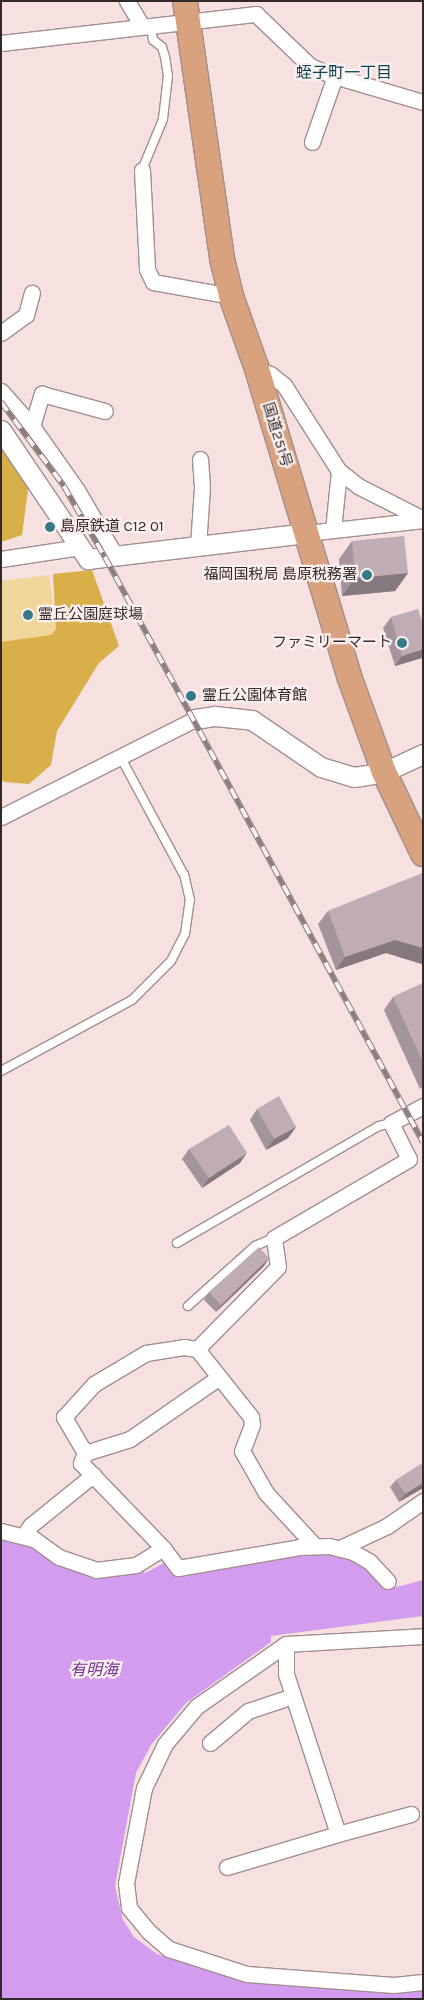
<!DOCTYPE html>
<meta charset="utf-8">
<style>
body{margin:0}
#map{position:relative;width:424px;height:2000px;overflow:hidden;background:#f7e1e0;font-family:Karla,"Noto Sans JP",sans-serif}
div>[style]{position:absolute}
.green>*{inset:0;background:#f0d69a}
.forest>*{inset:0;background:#d8af48}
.water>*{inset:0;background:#d39cef}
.roads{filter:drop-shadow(1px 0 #a28e8d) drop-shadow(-1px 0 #a28e8d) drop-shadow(0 1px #a28e8d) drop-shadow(0 -1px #a28e8d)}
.service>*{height:8px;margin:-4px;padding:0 4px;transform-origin:4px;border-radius:4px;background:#fff}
.minor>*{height:15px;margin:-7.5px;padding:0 7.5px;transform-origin:7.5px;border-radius:7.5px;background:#fff}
.tertiary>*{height:19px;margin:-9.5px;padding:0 9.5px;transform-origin:9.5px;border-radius:9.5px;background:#fff}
.trunk>*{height:24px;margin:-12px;padding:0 12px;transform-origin:12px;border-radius:12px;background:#d8a27e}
.rail>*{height:5.5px;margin-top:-2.75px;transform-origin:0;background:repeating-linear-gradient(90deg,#fef0f0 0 11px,#8c7e7d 0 22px);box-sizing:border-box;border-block:1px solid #8c7e7d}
.wall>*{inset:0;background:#a4949c}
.shaded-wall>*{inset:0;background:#86787f}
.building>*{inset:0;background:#bfacb5}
.dots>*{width:14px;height:14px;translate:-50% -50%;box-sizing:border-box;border:2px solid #fef0f0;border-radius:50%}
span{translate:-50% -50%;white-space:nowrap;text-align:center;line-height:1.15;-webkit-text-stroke:4.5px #fef0f0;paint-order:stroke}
.street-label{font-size:15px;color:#322a29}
.poi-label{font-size:15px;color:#322a29}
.left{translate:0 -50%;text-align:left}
.right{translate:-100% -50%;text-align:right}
.neighbourhood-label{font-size:16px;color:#0b4752}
.water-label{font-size:16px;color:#743292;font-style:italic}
.frame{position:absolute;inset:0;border:2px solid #322a29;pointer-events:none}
</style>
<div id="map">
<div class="green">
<div style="clip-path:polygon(49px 575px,59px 650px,1px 657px,1px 581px)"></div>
</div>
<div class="forest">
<div style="clip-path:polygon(1px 449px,29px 483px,22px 535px,1px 542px)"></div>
<div style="clip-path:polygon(92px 570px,119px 646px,99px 663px,57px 731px,51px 765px,29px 784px,5px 782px,1px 780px,1px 642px,51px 635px,56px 629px,53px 574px)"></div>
</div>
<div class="water">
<div style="clip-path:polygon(1px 1537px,23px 1541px,99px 1577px,115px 1577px,142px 1569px,145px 1573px,164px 1563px,176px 1575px,324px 1552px,348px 1555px,375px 1573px,389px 1589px,423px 1580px,423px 1616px,271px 1636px,271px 1642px,186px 1703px,151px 1745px,136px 1773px,115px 1886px,123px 1920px,134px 1937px,157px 1954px,245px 1980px,368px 1992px,423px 1990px,423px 1999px,1px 1999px)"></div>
</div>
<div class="roads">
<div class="service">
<div style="left:142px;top:170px;width:55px;rotate:-67.6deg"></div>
<div style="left:163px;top:119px;width:43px;rotate:-83.4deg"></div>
<div style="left:168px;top:76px;width:19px;rotate:-99deg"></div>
<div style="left:165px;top:57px;width:10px;rotate:-107deg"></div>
<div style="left:162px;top:47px;width:11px;rotate:-142deg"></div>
<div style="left:153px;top:40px;width:15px;rotate:-98deg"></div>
<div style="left:1px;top:1071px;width:149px;rotate:-28.5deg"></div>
<div style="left:132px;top:1000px;width:55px;rotate:-45deg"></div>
<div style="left:171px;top:961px;width:30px;rotate:-63deg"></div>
<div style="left:185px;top:934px;width:34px;rotate:-82deg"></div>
<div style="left:190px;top:900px;width:26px;rotate:-103deg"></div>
<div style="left:184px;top:875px;width:135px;rotate:-118.3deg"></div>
<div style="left:177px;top:1243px;width:233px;rotate:-30.1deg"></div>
<div style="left:379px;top:1126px;width:12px;rotate:-14deg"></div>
<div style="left:188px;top:1306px;width:90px;rotate:-41.8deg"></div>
<div style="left:255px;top:1246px;width:21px;rotate:-23deg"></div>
</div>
<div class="minor">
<div style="left:127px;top:1px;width:29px;rotate:59deg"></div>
<div style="left:1px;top:43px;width:257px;rotate:-6.5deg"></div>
<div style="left:256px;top:14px;width:75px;rotate:43.9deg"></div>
<div style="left:310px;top:66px;width:23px;rotate:23deg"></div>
<div style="left:331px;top:75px;width:96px;rotate:16.4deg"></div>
<div style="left:312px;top:142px;width:70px;rotate:-70.8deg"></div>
<div style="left:142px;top:170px;width:99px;rotate:87.1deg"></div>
<div style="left:147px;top:269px;width:14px;rotate:65deg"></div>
<div style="left:153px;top:282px;width:79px;rotate:10.2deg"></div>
<div style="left:1px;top:333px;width:31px;rotate:-36deg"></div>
<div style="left:26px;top:315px;width:23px;rotate:-75deg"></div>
<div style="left:257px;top:369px;width:14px;rotate:21deg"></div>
<div style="left:270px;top:374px;width:18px;rotate:38deg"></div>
<div style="left:284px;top:385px;width:102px;rotate:57.4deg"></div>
<div style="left:339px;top:471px;width:24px;rotate:38deg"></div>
<div style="left:358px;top:486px;width:73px;rotate:26.9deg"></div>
<div style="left:1px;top:391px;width:47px;rotate:48.5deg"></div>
<div style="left:32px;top:426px;width:78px;rotate:54.9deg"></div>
<div style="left:77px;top:490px;width:75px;rotate:59.7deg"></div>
<div style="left:32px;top:426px;width:34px;rotate:-73deg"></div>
<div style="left:42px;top:394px;width:65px;rotate:15.1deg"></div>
<div style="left:333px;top:530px;width:59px;rotate:-84.2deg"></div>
<div style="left:307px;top:533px;width:117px;rotate:-6.4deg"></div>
<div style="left:198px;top:546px;width:59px;rotate:-86.1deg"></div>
<div style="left:202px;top:487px;width:28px;rotate:-94deg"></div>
<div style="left:1px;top:559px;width:80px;rotate:-8.6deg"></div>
<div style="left:1px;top:817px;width:217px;rotate:-26.8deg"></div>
<div style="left:218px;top:1378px;width:107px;rotate:145.3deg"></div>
<div style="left:130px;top:1439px;width:47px;rotate:162.7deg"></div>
<div style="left:85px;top:1453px;width:11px;rotate:112deg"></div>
<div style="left:81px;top:1463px;width:118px;rotate:46deg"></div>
<div style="left:163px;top:1548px;width:25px;rotate:53deg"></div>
<div style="left:178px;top:1568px;width:123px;rotate:-9.8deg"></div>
<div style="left:299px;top:1547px;width:30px;rotate:-2deg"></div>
<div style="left:329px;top:1546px;width:25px;rotate:14deg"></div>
<div style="left:353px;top:1552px;width:20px;rotate:30deg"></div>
<div style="left:370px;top:1562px;width:26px;rotate:47deg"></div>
<div style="left:85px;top:1453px;width:42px;rotate:-120.3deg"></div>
<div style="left:64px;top:1417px;width:45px;rotate:-47.7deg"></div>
<div style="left:94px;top:1384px;width:61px;rotate:-30.8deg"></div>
<div style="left:146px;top:1353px;width:38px;rotate:-9deg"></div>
<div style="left:184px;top:1347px;width:13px;rotate:9deg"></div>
<div style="left:1px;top:1531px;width:34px;rotate:14deg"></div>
<div style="left:34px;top:1539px;width:31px;rotate:36deg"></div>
<div style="left:59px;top:1557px;width:39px;rotate:19deg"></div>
<div style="left:96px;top:1570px;width:40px;rotate:-7.1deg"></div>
<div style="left:136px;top:1565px;width:32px;rotate:-32deg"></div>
<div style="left:24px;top:1535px;width:12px;rotate:-55deg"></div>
<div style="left:31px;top:1525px;width:80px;rotate:-38.9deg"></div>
<div style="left:315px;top:1546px;width:72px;rotate:-132.8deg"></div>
<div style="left:266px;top:1493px;width:48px;rotate:-119.7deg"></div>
<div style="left:242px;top:1451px;width:28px;rotate:-69deg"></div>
<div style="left:252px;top:1425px;width:8px;rotate:-97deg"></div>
<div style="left:251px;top:1417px;width:87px;rotate:-128.5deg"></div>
<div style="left:197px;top:1349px;width:115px;rotate:-45.4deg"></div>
<div style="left:278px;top:1267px;width:29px;rotate:-98deg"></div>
<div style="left:274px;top:1238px;width:156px;rotate:-30.3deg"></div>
<div style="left:409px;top:1159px;width:40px;rotate:-116.6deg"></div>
<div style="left:391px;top:1123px;width:36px;rotate:-28deg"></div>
<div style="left:340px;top:1548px;width:52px;rotate:-25.1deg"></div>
<div style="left:387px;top:1526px;width:44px;rotate:-34.8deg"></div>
<div style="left:286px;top:1644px;width:108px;rotate:145.1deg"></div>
<div style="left:197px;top:1706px;width:50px;rotate:130.1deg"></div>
<div style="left:165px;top:1744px;width:49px;rotate:115.5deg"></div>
<div style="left:144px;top:1788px;width:97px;rotate:100.7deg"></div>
<div style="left:126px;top:1883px;width:25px;rotate:83deg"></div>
<div style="left:129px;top:1908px;width:30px;rotate:50deg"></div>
<div style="left:148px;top:1931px;width:28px;rotate:41deg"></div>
<div style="left:169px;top:1949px;width:82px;rotate:17.8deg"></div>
<div style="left:247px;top:1974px;width:147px;rotate:4.3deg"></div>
<div style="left:394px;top:1985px;width:29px;rotate:-6deg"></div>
<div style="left:210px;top:1743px;width:50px;rotate:-40.1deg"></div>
<div style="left:248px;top:1711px;width:47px;rotate:-18.4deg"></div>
<div style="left:411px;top:1814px;width:76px;rotate:164.7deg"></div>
<div style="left:338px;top:1834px;width:168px;rotate:-108deg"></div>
<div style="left:286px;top:1674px;width:30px;rotate:-90deg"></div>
<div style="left:286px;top:1644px;width:137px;rotate:-3.3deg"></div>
<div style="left:227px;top:1867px;width:116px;rotate:-16.6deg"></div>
</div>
<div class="tertiary">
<div style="left:1px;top:430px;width:156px;rotate:56deg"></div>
<div style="left:88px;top:559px;width:221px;rotate:-6.8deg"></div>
<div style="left:195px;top:719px;width:20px;rotate:-9deg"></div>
<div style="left:215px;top:716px;width:37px;rotate:6deg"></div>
<div style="left:252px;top:720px;width:83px;rotate:34.3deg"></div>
<div style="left:321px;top:767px;width:34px;rotate:17deg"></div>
<div style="left:354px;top:777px;width:30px;rotate:-9deg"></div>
<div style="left:384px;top:772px;width:43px;rotate:-24.8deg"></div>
</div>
<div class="trunk">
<div style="left:185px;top:1px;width:261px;rotate:81.8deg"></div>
<div style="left:222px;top:259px;width:38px;rotate:76deg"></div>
<div style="left:231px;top:296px;width:77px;rotate:70.4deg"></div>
<div style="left:257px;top:369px;width:320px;rotate:73.3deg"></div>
<div style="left:349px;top:676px;width:102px;rotate:70deg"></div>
<div style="left:384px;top:772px;width:91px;rotate:64.6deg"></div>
</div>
</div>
<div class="rail">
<div style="left:1px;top:402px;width:105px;rotate:53.1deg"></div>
<div style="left:64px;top:486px;width:82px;rotate:60deg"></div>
<div style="left:105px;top:557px;width:666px;rotate:61.47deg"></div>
</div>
<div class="wall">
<div style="clip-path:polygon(352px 541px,408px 573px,395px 591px,342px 596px,339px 559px)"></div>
<div style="clip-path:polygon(391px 617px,422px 658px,395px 666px,383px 628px)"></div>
<div style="clip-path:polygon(423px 873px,423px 965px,422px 964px,386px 953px,336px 970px,318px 924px,328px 911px)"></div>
<div style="clip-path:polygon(423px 983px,423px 1087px,420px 1089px,384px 1010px,393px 997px)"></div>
<div style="clip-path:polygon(257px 1109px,296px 1127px,288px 1138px,266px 1150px,250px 1120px)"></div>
<div style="clip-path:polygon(189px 1149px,240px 1163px,202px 1188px,182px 1159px)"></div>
<div style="clip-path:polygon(269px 1258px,264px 1266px,216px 1312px,204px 1300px,209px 1292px)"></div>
<div style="clip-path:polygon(423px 1463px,423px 1488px,399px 1502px,390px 1487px,396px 1480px)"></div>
</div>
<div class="shaded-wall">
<div style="clip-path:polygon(408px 573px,395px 591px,342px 596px,355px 578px)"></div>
<div style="clip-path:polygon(423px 649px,423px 657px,422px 658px,395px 666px,402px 656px)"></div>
<div style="clip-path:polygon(395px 940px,423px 948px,422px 964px,386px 953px,336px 970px,345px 957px)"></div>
<div style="clip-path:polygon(296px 1127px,288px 1138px,266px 1150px,274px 1139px)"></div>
<div style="clip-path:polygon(247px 1153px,240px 1163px,202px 1188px,209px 1178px)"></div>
<div style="clip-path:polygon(269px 1258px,264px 1266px,216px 1312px,221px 1305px)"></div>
<div style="clip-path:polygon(423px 1483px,423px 1488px,399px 1502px,405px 1494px)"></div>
</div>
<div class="building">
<div style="clip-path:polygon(404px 536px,408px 573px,355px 578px,352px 541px)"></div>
<div style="clip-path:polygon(418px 609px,423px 624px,423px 649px,402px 656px,391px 617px)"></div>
<div style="clip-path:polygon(423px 873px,423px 948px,395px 940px,345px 957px,328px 911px)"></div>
<div style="clip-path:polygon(423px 983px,423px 1062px,393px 997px)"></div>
<div style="clip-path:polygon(279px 1096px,296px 1127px,274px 1139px,257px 1109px)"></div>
<div style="clip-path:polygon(229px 1125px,247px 1153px,209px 1178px,189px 1149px)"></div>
<div style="clip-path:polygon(259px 1247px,269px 1258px,221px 1305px,209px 1292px)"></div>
<div style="clip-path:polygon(423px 1463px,423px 1483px,405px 1494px,396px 1480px)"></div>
</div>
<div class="dots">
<div style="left:50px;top:527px;background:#357a88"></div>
<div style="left:367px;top:575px;background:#357a88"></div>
<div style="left:28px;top:615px;background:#357a88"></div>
<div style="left:402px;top:643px;background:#357a88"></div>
<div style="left:191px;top:696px;background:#357a88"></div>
</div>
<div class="street-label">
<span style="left:277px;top:435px;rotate:73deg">国道251号</span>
</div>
<div class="poi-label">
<span class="left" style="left:60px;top:527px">島原鉄道 C12 01</span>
<span class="right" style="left:357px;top:575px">福岡国税局 島原税務署</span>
<span class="left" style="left:38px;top:615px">霊丘公園庭球場</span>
<span class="right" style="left:392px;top:643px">ファミリーマート</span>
<span class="left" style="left:202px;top:696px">霊丘公園体育館</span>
</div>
<div class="neighbourhood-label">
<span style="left:344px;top:73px">蛭子町一丁目</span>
</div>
<div class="water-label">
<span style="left:94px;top:1670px">有明海</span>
</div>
<div class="frame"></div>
</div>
